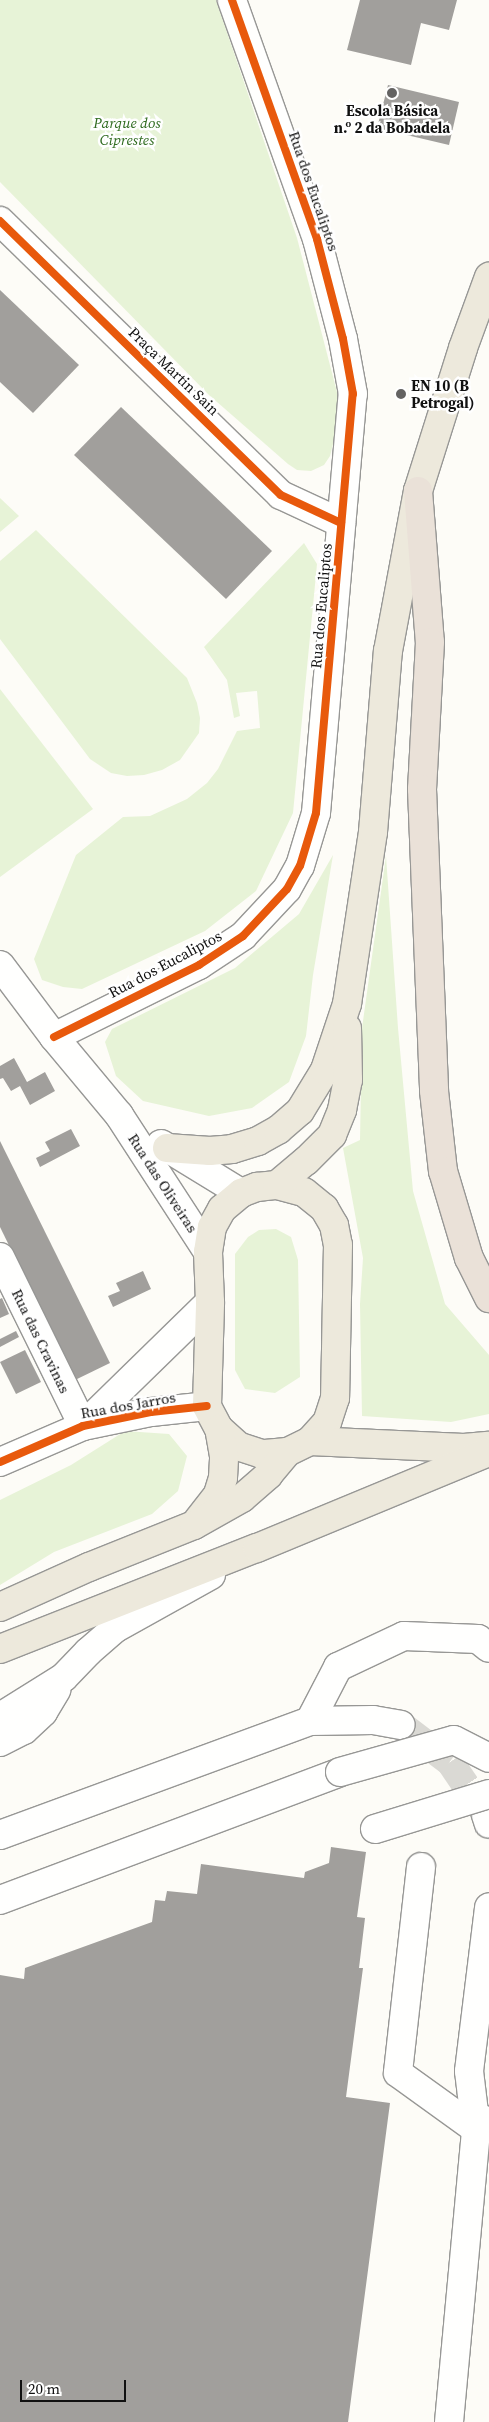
<!DOCTYPE html>
<meta charset="utf-8">
<style>
body{margin:0}
#map{position:relative;width:489px;height:2422px;overflow:hidden;background:#fdfcf7;font-family:"Source Serif 4",serif}
div>[style]{position:absolute}
.green>*{inset:0;background:#e7f3d7}
.building>*{inset:0;background:#a19f9c}
.minor-tunnel>*{height:28px;margin-top:-14px;transform-origin:0;background:repeating-linear-gradient(90deg,#dad9d4 0 28px,transparent 0 42px)}
.roads{filter:drop-shadow(1px 0 #979795) drop-shadow(-1px 0 #979795) drop-shadow(0 1px #979795) drop-shadow(0 -1px #979795)}
.minor>*{height:28px;margin:-14px;padding:0 14px;transform-origin:14px;border-radius:14px;background:#fffffe}
.major>*{height:28px;margin:-14px;padding:0 14px;transform-origin:14px;border-radius:14px;background:#ede9dc}
.highway>*{height:28px;margin:-14px;padding:0 14px;transform-origin:14px;border-radius:14px;background:#eae1d8}
.bridges{filter:drop-shadow(1px 0 #979795) drop-shadow(-1px 0 #979795) drop-shadow(0 1px #979795) drop-shadow(0 -1px #979795)}
.minor-bridge>*{height:28px;margin:-14px;padding:0 14px;transform-origin:14px;border-radius:14px;background:#fffffe}
.cycleway>*{height:8px;margin:-4px;padding:0 4px;transform-origin:4px;border-radius:4px;background:#e8590c}
.dots>*{width:14px;height:14px;translate:-50% -50%;box-sizing:border-box;border:2px solid #fff;border-radius:50%}
span{translate:-50% -50%;white-space:nowrap;text-align:center;line-height:1.15;-webkit-text-stroke:5px #fff;paint-order:stroke}
.poi-label{font-size:15px;color:#111;font-weight:700}
.left{translate:0 -50%;text-align:left}
.park-label{font-size:15px;color:#2f6b1f;font-style:italic}
.street-label{font-size:15px;color:#111}
.scale{position:absolute;left:20px;top:2380px;width:106px;height:22px;box-sizing:border-box;border:2px solid #111;border-top:0;padding-left:6px;font-size:15px;line-height:18px;white-space:nowrap;color:#111;-webkit-text-stroke:4px #fff;paint-order:stroke}
</style>
<div id="map">
<div class="green">
<div style="clip-path:polygon(0 0,216px 0,297px 238px,338px 396px,337px 428px,330px 456px,324px 465px,311px 471px,297px 470px,288px 464px,209px 395px,0 182px)"></div>
<div style="clip-path:polygon(0 498px,19px 516px,0 532px)"></div>
<div style="clip-path:polygon(36px 530px,187px 678px,197px 703px,200px 718px,199px 733px,180px 760px,162px 770px,144px 775px,127px 776px,111px 773px,90px 759px,0 639px,0 561px)"></div>
<div style="clip-path:polygon(304px 543px,317px 564px,293px 813px,256px 891px,205px 931px,82px 989px,63px 987px,42px 980px,34px 959px,76px 855px,123px 817px,150px 816px,187px 799px,207px 783px,218px 769px,237px 731px,260px 728px,257px 691px,236px 693px,240px 716px,234px 718px,227px 680px,204px 647px)"></div>
<div style="clip-path:polygon(0 689px,93px 809px,0 877px)"></div>
<div style="clip-path:polygon(333px 855px,313px 975px,306px 1036px,289px 1082px,252px 1108px,209px 1116px,143px 1101px,116px 1076px,105px 1042px,112px 1029px,235px 968px,299px 914px)"></div>
<div style="clip-path:polygon(386px 856px,398px 1028px,413px 1191px,445px 1304px,489px 1355px,489px 1414px,451px 1422px,362px 1416px,360px 1304px,363px 1258px,343px 1148px,360px 1140px,362px 1028px)"></div>
<div style="clip-path:polygon(276px 1229px,291px 1237px,298px 1260px,300px 1377px,275px 1393px,245px 1389px,235px 1370px,235px 1254px,248px 1237px,259px 1230px)"></div>
<div style="clip-path:polygon(125px 1431px,169px 1434px,187px 1456px,178px 1491px,152px 1514px,54px 1552px,0 1585px,0 1500px,71px 1465px)"></div>
</div>
<div class="building">
<div style="clip-path:polygon(360px 0,457px 0,449px 30px,421px 23px,411px 65px,347px 50px)"></div>
<div style="clip-path:polygon(388px 85px,459px 102px,449px 145px,377px 128px)"></div>
<div style="clip-path:polygon(0 290px,79px 365px,33px 413px,0 382px)"></div>
<div style="clip-path:polygon(121px 407px,272px 551px,226px 599px,74px 455px)"></div>
<div style="clip-path:polygon(14px 1058px,27px 1082px,45px 1072px,55px 1091px,30px 1105px,20px 1086px,11px 1091px,3px 1078px,0 1079px,0 1066px)"></div>
<div style="clip-path:polygon(71px 1129px,80px 1146px,40px 1167px,36px 1158px,50px 1151px,45px 1142px)"></div>
<div style="clip-path:polygon(0 1141px,110px 1363px,75px 1380px,0 1227px)"></div>
<div style="clip-path:polygon(143px 1271px,151px 1289px,113px 1307px,108px 1296px,120px 1291px,116px 1283px)"></div>
<div style="clip-path:polygon(2px 1298px,9px 1314px,0 1318px,0 1299px)"></div>
<div style="clip-path:polygon(16px 1331px,19px 1337px,0 1347px,0 1339px)"></div>
<div style="clip-path:polygon(25px 1350px,41px 1382px,16px 1394px,0 1362px)"></div>
<div style="clip-path:polygon(331px 1847px,366px 1852px,357px 1917px,365px 1918px,359px 1968px,363px 1968px,346px 2097px,390px 2103px,348px 2422px,0 2422px,0 1975px,24px 1979px,25px 1968px,152px 1922px,155px 1900px,165px 1901px,167px 1891px,197px 1894px,201px 1864px,304px 1878px,305px 1872px,329px 1863px)"></div>
</div>
<div class="minor-tunnel">
<div style="left:401px;top:1725px;width:61px;rotate:37.1deg"></div>
<div style="left:450px;top:1762px;width:64px;rotate:55.8deg"></div>
</div>
<div class="roads">
<div class="minor">
<div style="left:0;top:221px;width:392px;rotate:44.3deg"></div>
<div style="left:281px;top:495px;width:66px;rotate:25deg"></div>
<div style="left:0;top:965px;width:90px;rotate:53.1deg"></div>
<div style="left:54px;top:1037px;width:102px;rotate:50.2deg"></div>
<div style="left:119px;top:1115px;width:163px;rotate:57deg"></div>
<div style="left:54px;top:1037px;width:162px;rotate:-26.4deg"></div>
<div style="left:199px;top:965px;width:53px;rotate:-33.4deg"></div>
<div style="left:243px;top:936px;width:64px;rotate:-46.9deg"></div>
<div style="left:287px;top:889px;width:26px;rotate:-61deg"></div>
<div style="left:300px;top:866px;width:55px;rotate:-73.2deg"></div>
<div style="left:316px;top:813px;width:421px;rotate:-85deg"></div>
<div style="left:353px;top:394px;width:56px;rotate:-100.3deg"></div>
<div style="left:343px;top:339px;width:103px;rotate:-104.6deg"></div>
<div style="left:317px;top:239px;width:254px;rotate:-109.6deg"></div>
<div style="left:161px;top:1144px;width:94px;rotate:31.5deg"></div>
<div style="left:0;top:1257px;width:188px;rotate:63.8deg"></div>
<div style="left:83px;top:1426px;width:177px;rotate:-44.3deg"></div>
<div style="left:0;top:1462px;width:90px;rotate:-23.4deg"></div>
<div style="left:83px;top:1426px;width:69px;rotate:-11.6deg"></div>
<div style="left:151px;top:1412px;width:56px;rotate:-6.1deg"></div>
<div style="left:0;top:1717px;width:75px;rotate:-32deg"></div>
<div style="left:64px;top:1677px;width:35px;rotate:-46deg"></div>
<div style="left:88px;top:1652px;width:35px;rotate:-41deg"></div>
<div style="left:114px;top:1629px;width:111px;rotate:-29.1deg"></div>
<div style="left:310px;top:1721px;width:63px;rotate:-0.9deg"></div>
<div style="left:373px;top:1720px;width:28px;rotate:10deg"></div>
<div style="left:0;top:1742px;width:27px;rotate:-27deg"></div>
<div style="left:24px;top:1730px;width:26px;rotate:-43deg"></div>
<div style="left:43px;top:1712px;width:26px;rotate:-59deg"></div>
<div style="left:486px;top:1815px;width:9px;rotate:72deg"></div>
<div style="left:0;top:1835px;width:330px;rotate:-20.2deg"></div>
<div style="left:310px;top:1721px;width:61px;rotate:-62.6deg"></div>
<div style="left:338px;top:1667px;width:73px;rotate:-25.2deg"></div>
<div style="left:404px;top:1636px;width:74px;rotate:2.3deg"></div>
<div style="left:478px;top:1639px;width:14px;rotate:39deg"></div>
<div style="left:421px;top:1867px;width:207px;rotate:96.4deg"></div>
<div style="left:398px;top:2073px;width:96px;rotate:35.7deg"></div>
<div style="left:476px;top:2129px;width:12px;rotate:-55deg"></div>
<div style="left:0;top:1900px;width:363px;rotate:-20.6deg"></div>
<div style="left:449px;top:2422px;width:294px;rotate:-84.7deg"></div>
<div style="left:476px;top:2129px;width:58px;rotate:-96.9deg"></div>
<div style="left:469px;top:2071px;width:165px;rotate:-83deg"></div>
</div>
<div class="major">
<div style="left:167px;top:1148px;width:43px;rotate:4deg"></div>
<div style="left:210px;top:1151px;width:22px;rotate:-5deg"></div>
<div style="left:232px;top:1149px;width:27px;rotate:-17deg"></div>
<div style="left:258px;top:1141px;width:23px;rotate:-29deg"></div>
<div style="left:278px;top:1130px;width:29px;rotate:-41deg"></div>
<div style="left:300px;top:1111px;width:48px;rotate:-58.6deg"></div>
<div style="left:325px;top:1070px;width:70px;rotate:-71.6deg"></div>
<div style="left:347px;top:1004px;width:174px;rotate:-81.4deg"></div>
<div style="left:373px;top:832px;width:182px;rotate:-85.3deg"></div>
<div style="left:388px;top:651px;width:163px;rotate:-79.4deg"></div>
<div style="left:418px;top:491px;width:150px;rotate:-72.5deg"></div>
<div style="left:463px;top:348px;width:76px;rotate:-69.9deg"></div>
<div style="left:277px;top:1185px;width:28px;rotate:15deg"></div>
<div style="left:304px;top:1192px;width:26px;rotate:39deg"></div>
<div style="left:324px;top:1208px;width:20px;rotate:60deg"></div>
<div style="left:334px;top:1225px;width:20px;rotate:79deg"></div>
<div style="left:338px;top:1245px;width:153px;rotate:91.1deg"></div>
<div style="left:335px;top:1398px;width:25px;rotate:108deg"></div>
<div style="left:327px;top:1422px;width:25px;rotate:132deg"></div>
<div style="left:310px;top:1441px;width:25px;rotate:154deg"></div>
<div style="left:287px;top:1452px;width:25px;rotate:175deg"></div>
<div style="left:262px;top:1454px;width:25px;rotate:-162deg"></div>
<div style="left:238px;top:1446px;width:25px;rotate:-138deg"></div>
<div style="left:219px;top:1429px;width:26px;rotate:-118deg"></div>
<div style="left:207px;top:1406px;width:104px;rotate:-88.3deg"></div>
<div style="left:210px;top:1302px;width:50px;rotate:-92.3deg"></div>
<div style="left:208px;top:1252px;width:25px;rotate:-81deg"></div>
<div style="left:212px;top:1227px;width:21px;rotate:-61deg"></div>
<div style="left:222px;top:1209px;width:25px;rotate:-40deg"></div>
<div style="left:241px;top:1193px;width:17px;rotate:-21deg"></div>
<div style="left:257px;top:1187px;width:20px;rotate:-6deg"></div>
<div style="left:277px;top:1185px;width:38px;rotate:-40deg"></div>
<div style="left:306px;top:1161px;width:37px;rotate:-45deg"></div>
<div style="left:332px;top:1135px;width:27px;rotate:-68deg"></div>
<div style="left:342px;top:1110px;width:31px;rotate:-79deg"></div>
<div style="left:348px;top:1080px;width:52px;rotate:-91.1deg"></div>
<div style="left:310px;top:1441px;width:154px;rotate:2.6deg"></div>
<div style="left:464px;top:1448px;width:25px;rotate:-5deg"></div>
<div style="left:198px;top:1520px;width:33px;rotate:-52deg"></div>
<div style="left:218px;top:1494px;width:17px;rotate:-73deg"></div>
<div style="left:223px;top:1478px;width:22px;rotate:-87deg"></div>
<div style="left:224px;top:1456px;width:27px;rotate:-100deg"></div>
<div style="left:0;top:1607px;width:98px;rotate:-24.2deg"></div>
<div style="left:89px;top:1567px;width:113px;rotate:-21.8deg"></div>
<div style="left:194px;top:1525px;width:55px;rotate:-29.4deg"></div>
<div style="left:242px;top:1498px;width:35px;rotate:-41deg"></div>
<div style="left:268px;top:1475px;width:30px;rotate:-50deg"></div>
<div style="left:0;top:1649px;width:276px;rotate:-21.5deg"></div>
<div style="left:257px;top:1548px;width:251px;rotate:-22.5deg"></div>
</div>
<div class="highway">
<div style="left:418px;top:491px;width:151px;rotate:85.5deg"></div>
<div style="left:430px;top:642px;width:147px;rotate:93.1deg"></div>
<div style="left:422px;top:789px;width:302px;rotate:87.7deg"></div>
<div style="left:434px;top:1091px;width:81px;rotate:83.6deg"></div>
<div style="left:443px;top:1171px;width:91px;rotate:73.4deg"></div>
<div style="left:469px;top:1258px;width:45px;rotate:63.4deg"></div>
</div>
</div>
<div class="bridges">
<div class="minor-bridge">
<div style="left:340px;top:1772px;width:118px;rotate:-15.7deg"></div>
<div style="left:454px;top:1740px;width:39px;rotate:27deg"></div>
<div style="left:375px;top:1829px;width:119px;rotate:-17.1deg"></div>
</div>
</div>
<div class="cycleway">
<div style="left:0;top:221px;width:392px;rotate:44.3deg"></div>
<div style="left:281px;top:495px;width:66px;rotate:25deg"></div>
<div style="left:54px;top:1037px;width:162px;rotate:-26.4deg"></div>
<div style="left:199px;top:965px;width:53px;rotate:-33.4deg"></div>
<div style="left:243px;top:936px;width:64px;rotate:-46.9deg"></div>
<div style="left:287px;top:889px;width:26px;rotate:-61deg"></div>
<div style="left:300px;top:866px;width:55px;rotate:-73.2deg"></div>
<div style="left:316px;top:813px;width:421px;rotate:-85deg"></div>
<div style="left:353px;top:394px;width:56px;rotate:-100.3deg"></div>
<div style="left:343px;top:339px;width:103px;rotate:-104.6deg"></div>
<div style="left:317px;top:239px;width:254px;rotate:-109.6deg"></div>
<div style="left:0;top:1462px;width:90px;rotate:-23.4deg"></div>
<div style="left:83px;top:1426px;width:69px;rotate:-11.6deg"></div>
<div style="left:151px;top:1412px;width:56px;rotate:-6.1deg"></div>
</div>
<div class="dots">
<div style="left:392px;top:93px;background:#646362"></div>
<div style="left:401px;top:394px;background:#646362"></div>
</div>
<div class="poi-label">
<span style="left:392px;top:119px">Escola Básica<br>n.º 2 da Bobadela</span>
<span class="left" style="left:411px;top:394px">EN 10 (B<br>Petrogal)</span>
</div>
<div class="park-label">
<span style="left:127px;top:131px">Parque dos<br>Ciprestes</span>
</div>
<div class="street-label">
<span style="left:314px;top:191px;rotate:71deg">Rua dos Eucaliptos</span>
<span style="left:174px;top:371px;rotate:44deg">Praça Martin Sain</span>
<span style="left:321px;top:606px;rotate:-85deg">Rua dos Eucaliptos</span>
<span style="left:165px;top:964px;rotate:-28deg">Rua dos Eucaliptos</span>
<span style="left:163px;top:1183px;rotate:57deg">Rua das Oliveiras</span>
<span style="left:41px;top:1341px;rotate:64deg">Rua das Cravinas</span>
<span style="left:128px;top:1405px;rotate:-10deg">Rua dos Jarros</span>
</div>
<div class="scale">20 m</div>
</div>
